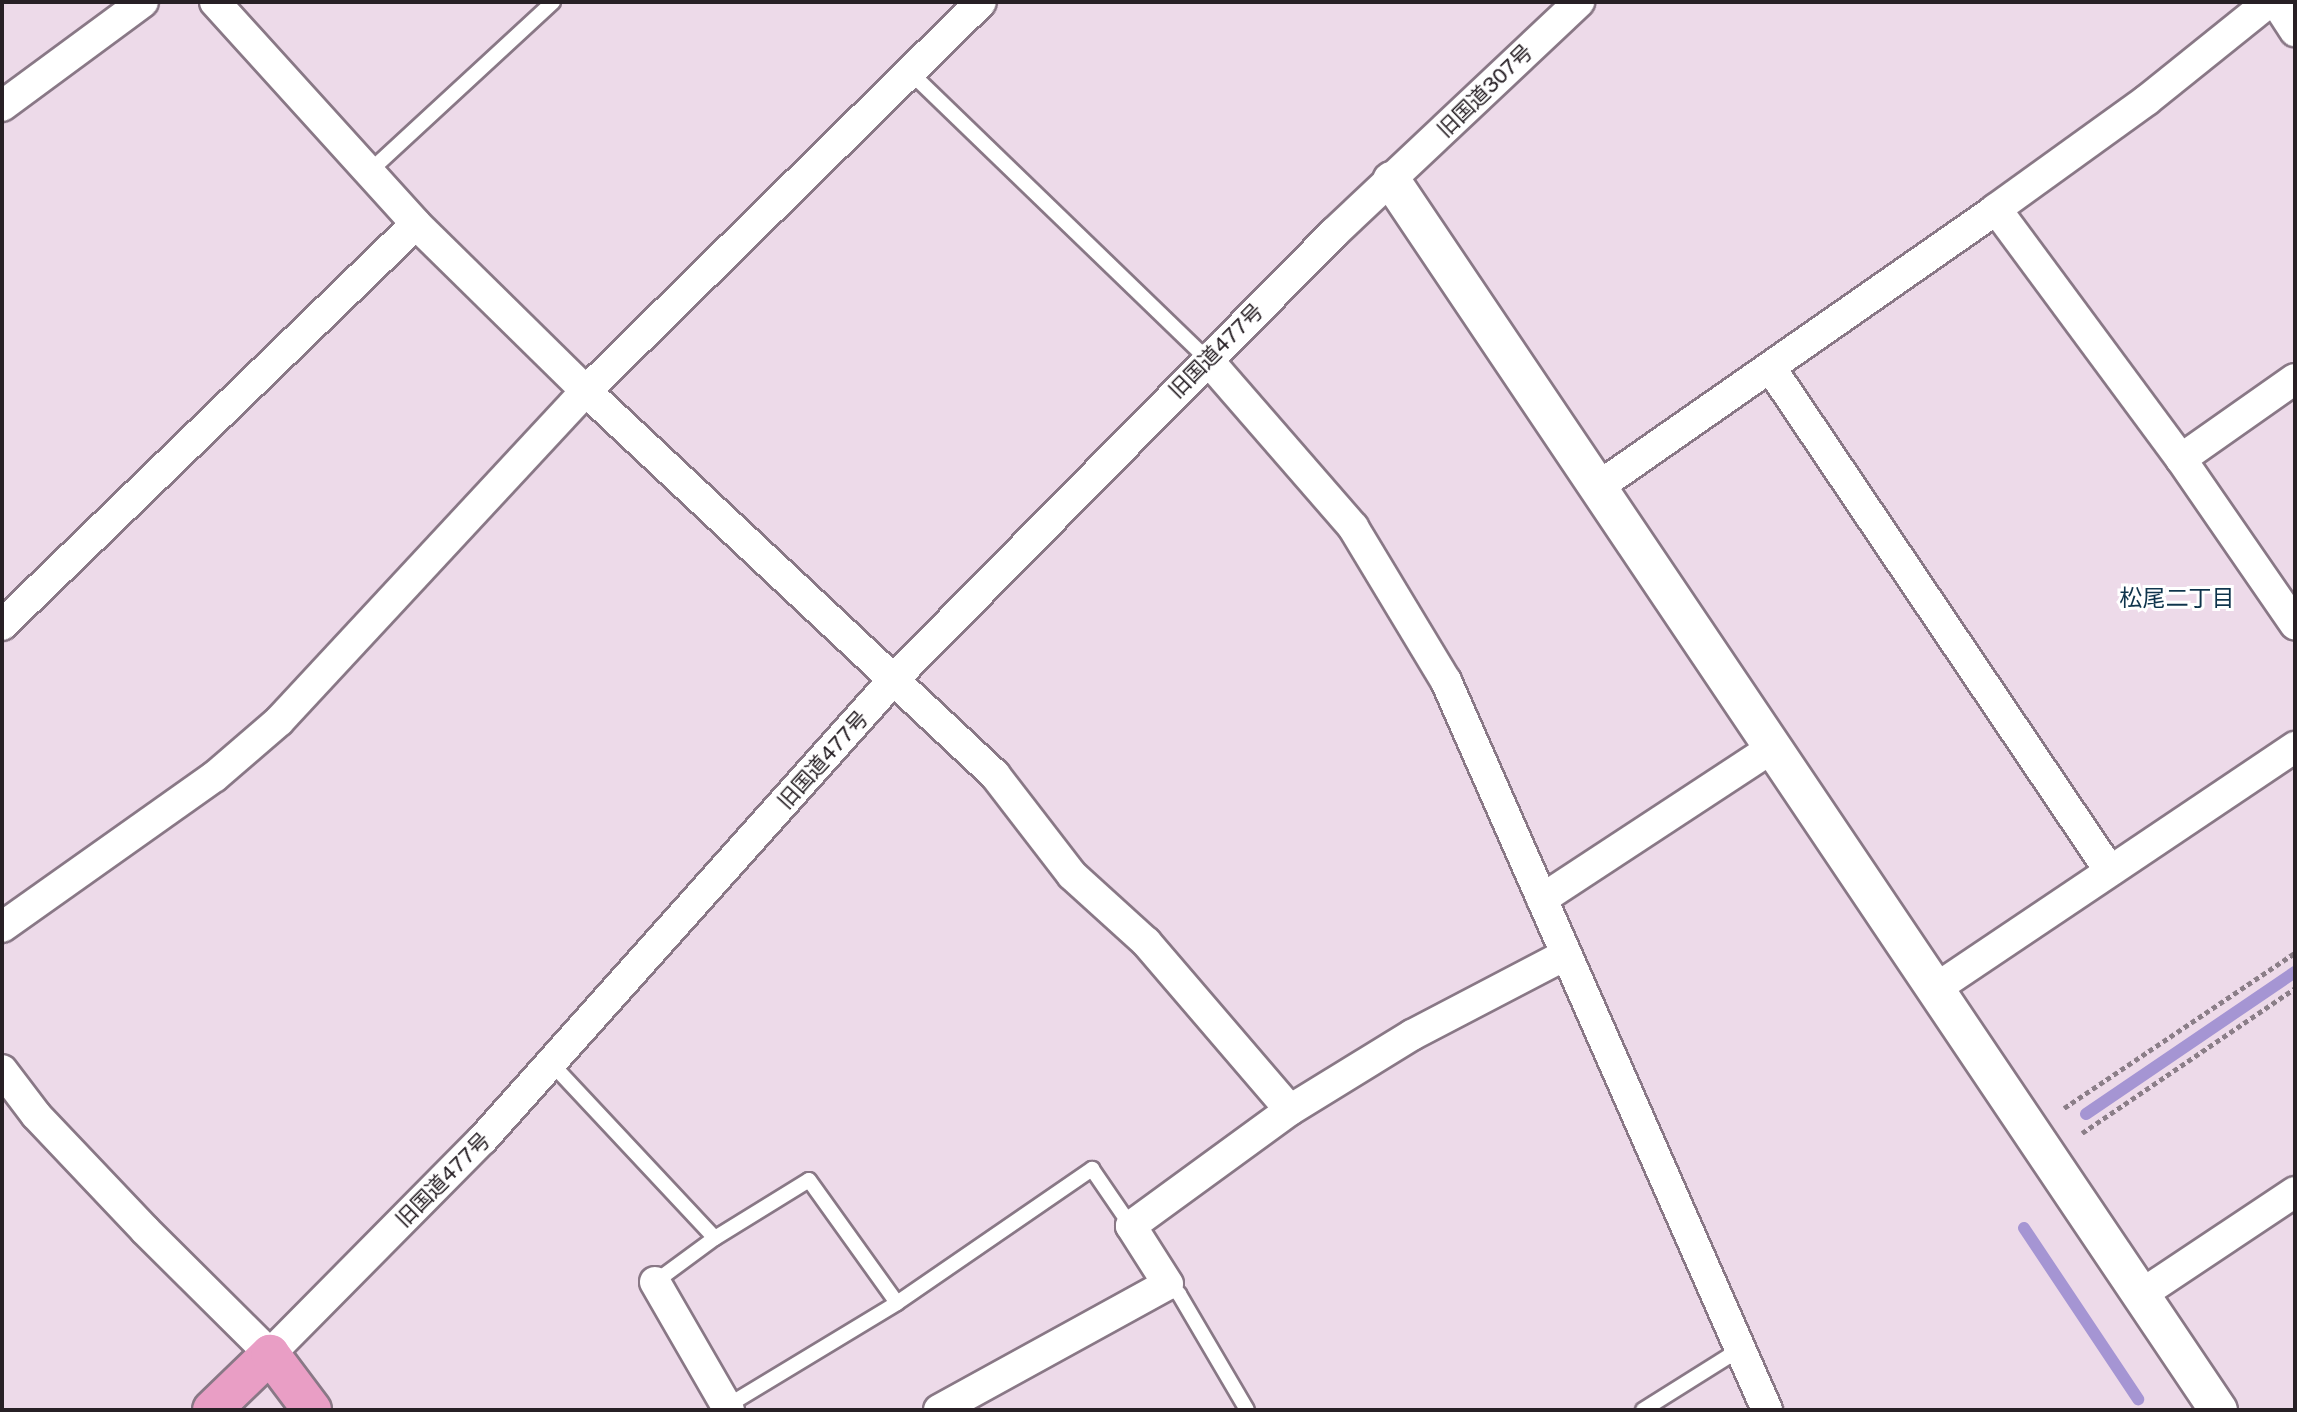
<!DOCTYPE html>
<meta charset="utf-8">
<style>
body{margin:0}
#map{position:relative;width:2297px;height:1412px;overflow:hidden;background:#eddae9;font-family:"Public Sans","Noto Sans JP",sans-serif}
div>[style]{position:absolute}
.stream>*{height:12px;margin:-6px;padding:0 6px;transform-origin:6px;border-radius:6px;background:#a595d3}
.path>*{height:4.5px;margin-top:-2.25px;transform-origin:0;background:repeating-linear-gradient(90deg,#8b7e88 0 5px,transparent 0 8.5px)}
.roads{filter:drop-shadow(2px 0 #897886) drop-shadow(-2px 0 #897886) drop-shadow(0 2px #897886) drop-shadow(0 -2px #897886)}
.service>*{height:14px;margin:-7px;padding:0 7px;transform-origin:7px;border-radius:7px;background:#fff}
.minor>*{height:30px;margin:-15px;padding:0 15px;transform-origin:15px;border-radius:15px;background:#fff}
.tertiary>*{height:37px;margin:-18.5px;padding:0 18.5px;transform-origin:18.5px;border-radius:18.5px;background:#fff}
.primary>*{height:38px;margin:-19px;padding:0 19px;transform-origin:19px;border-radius:19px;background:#e99ec5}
span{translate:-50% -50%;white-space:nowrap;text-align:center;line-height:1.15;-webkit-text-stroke:6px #fff;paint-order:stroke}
.street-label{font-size:21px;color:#272025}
.neighbourhood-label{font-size:23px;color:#0f344c}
.frame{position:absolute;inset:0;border:4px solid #272025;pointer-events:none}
</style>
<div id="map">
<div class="stream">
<div style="left:2086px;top:1114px;width:253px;rotate:-34.2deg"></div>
<div style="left:2024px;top:1228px;width:206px;rotate:56.3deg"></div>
</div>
<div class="path">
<div style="left:2064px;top:1108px;width:278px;rotate:-33.9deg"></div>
<div style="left:2082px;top:1133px;width:258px;rotate:-34.2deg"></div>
</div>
<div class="roads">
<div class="service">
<div style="left:912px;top:74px;width:410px;rotate:44deg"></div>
<div style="left:370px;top:171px;width:249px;rotate:-42.7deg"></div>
<div style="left:552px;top:1064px;width:238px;rotate:46.9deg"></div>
<div style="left:655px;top:1282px;width:74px;rotate:-36.3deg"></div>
<div style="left:715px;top:1238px;width:110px;rotate:-31.7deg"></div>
<div style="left:809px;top:1180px;width:151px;rotate:54.4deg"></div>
<div style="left:1168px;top:1284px;width:15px;rotate:42deg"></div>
<div style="left:1179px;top:1294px;width:134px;rotate:59.6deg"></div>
<div style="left:727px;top:1406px;width:199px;rotate:-31.2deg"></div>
<div style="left:897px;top:1303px;width:237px;rotate:-34.5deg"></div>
<div style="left:1092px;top:1169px;width:69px;rotate:55.6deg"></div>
<div style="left:1643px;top:1410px;width:111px;rotate:-32.1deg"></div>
</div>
<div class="minor">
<div style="left:215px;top:2px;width:299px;rotate:47.8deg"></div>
<div style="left:416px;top:224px;width:238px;rotate:44.5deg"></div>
<div style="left:586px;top:391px;width:561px;rotate:43.19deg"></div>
<div style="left:995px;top:775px;width:126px;rotate:52.4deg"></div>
<div style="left:1072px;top:875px;width:100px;rotate:42.2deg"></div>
<div style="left:1146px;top:942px;width:221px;rotate:49.4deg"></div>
<div style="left:2276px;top:2px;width:35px;rotate:57deg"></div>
<div style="left:2px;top:106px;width:175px;rotate:-36.4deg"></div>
<div style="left:1996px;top:209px;width:311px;rotate:53.5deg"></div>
<div style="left:2181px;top:459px;width:201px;rotate:55.4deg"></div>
<div style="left:1207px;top:359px;width:223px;rotate:49deg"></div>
<div style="left:1353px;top:527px;width:180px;rotate:58.9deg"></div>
<div style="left:1446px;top:681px;width:797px;rotate:66.23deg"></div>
<div style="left:1770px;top:367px;width:608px;rotate:56deg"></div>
<div style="left:2181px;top:459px;width:139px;rotate:-35.1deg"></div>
<div style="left:1598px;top:487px;width:485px;rotate:-34.9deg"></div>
<div style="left:1996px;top:209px;width:186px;rotate:-35.8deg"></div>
<div style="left:2147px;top:100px;width:156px;rotate:-38.8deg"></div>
<div style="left:2px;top:625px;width:576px;rotate:-44.09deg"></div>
<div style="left:1542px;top:899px;width:277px;rotate:-33.3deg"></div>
<div style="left:2px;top:927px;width:260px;rotate:-35.3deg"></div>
<div style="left:214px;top:777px;width:86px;rotate:-40.7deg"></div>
<div style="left:279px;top:721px;width:451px;rotate:-47.1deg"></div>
<div style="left:586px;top:391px;width:554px;rotate:-44.56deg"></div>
<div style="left:1935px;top:989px;width:434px;rotate:-33.9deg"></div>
<div style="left:2px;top:1070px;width:56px;rotate:52.9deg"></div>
<div style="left:36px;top:1115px;width:158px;rotate:46.5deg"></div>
<div style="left:145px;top:1230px;width:176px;rotate:44.8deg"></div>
<div style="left:270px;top:1354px;width:301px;rotate:-45.3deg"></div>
<div style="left:482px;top:1140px;width:618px;rotate:-48.21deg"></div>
<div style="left:894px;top:679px;width:627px;rotate:-45.39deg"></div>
<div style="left:1334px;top:233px;width:337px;rotate:-43.3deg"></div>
<div style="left:655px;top:1282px;width:148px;rotate:60deg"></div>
<div style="left:2139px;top:1296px;width:187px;rotate:-33.7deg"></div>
<div style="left:939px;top:1410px;width:261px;rotate:-28.8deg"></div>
<div style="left:1168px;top:1284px;width:69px;rotate:-122.5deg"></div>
<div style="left:1131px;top:1226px;width:197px;rotate:-36.1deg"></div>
<div style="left:1290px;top:1110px;width:143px;rotate:-31.6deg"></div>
<div style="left:1412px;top:1035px;width:173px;rotate:-27.6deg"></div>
</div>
<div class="tertiary">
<div style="left:1391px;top:180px;width:1482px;rotate:56.08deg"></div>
</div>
<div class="primary">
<div style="left:212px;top:1410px;width:81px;rotate:-44deg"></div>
<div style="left:270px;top:1354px;width:70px;rotate:53.1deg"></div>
</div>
</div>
<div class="street-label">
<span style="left:1485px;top:91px;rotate:-44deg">旧国道307号</span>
<span style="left:1216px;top:351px;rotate:-45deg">旧国道477号</span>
<span style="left:823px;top:760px;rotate:-48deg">旧国道477号</span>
<span style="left:443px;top:1180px;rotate:-45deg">旧国道477号</span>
</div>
<div class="neighbourhood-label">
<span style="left:2177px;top:598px">松尾二丁目</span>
</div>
<div class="frame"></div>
</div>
